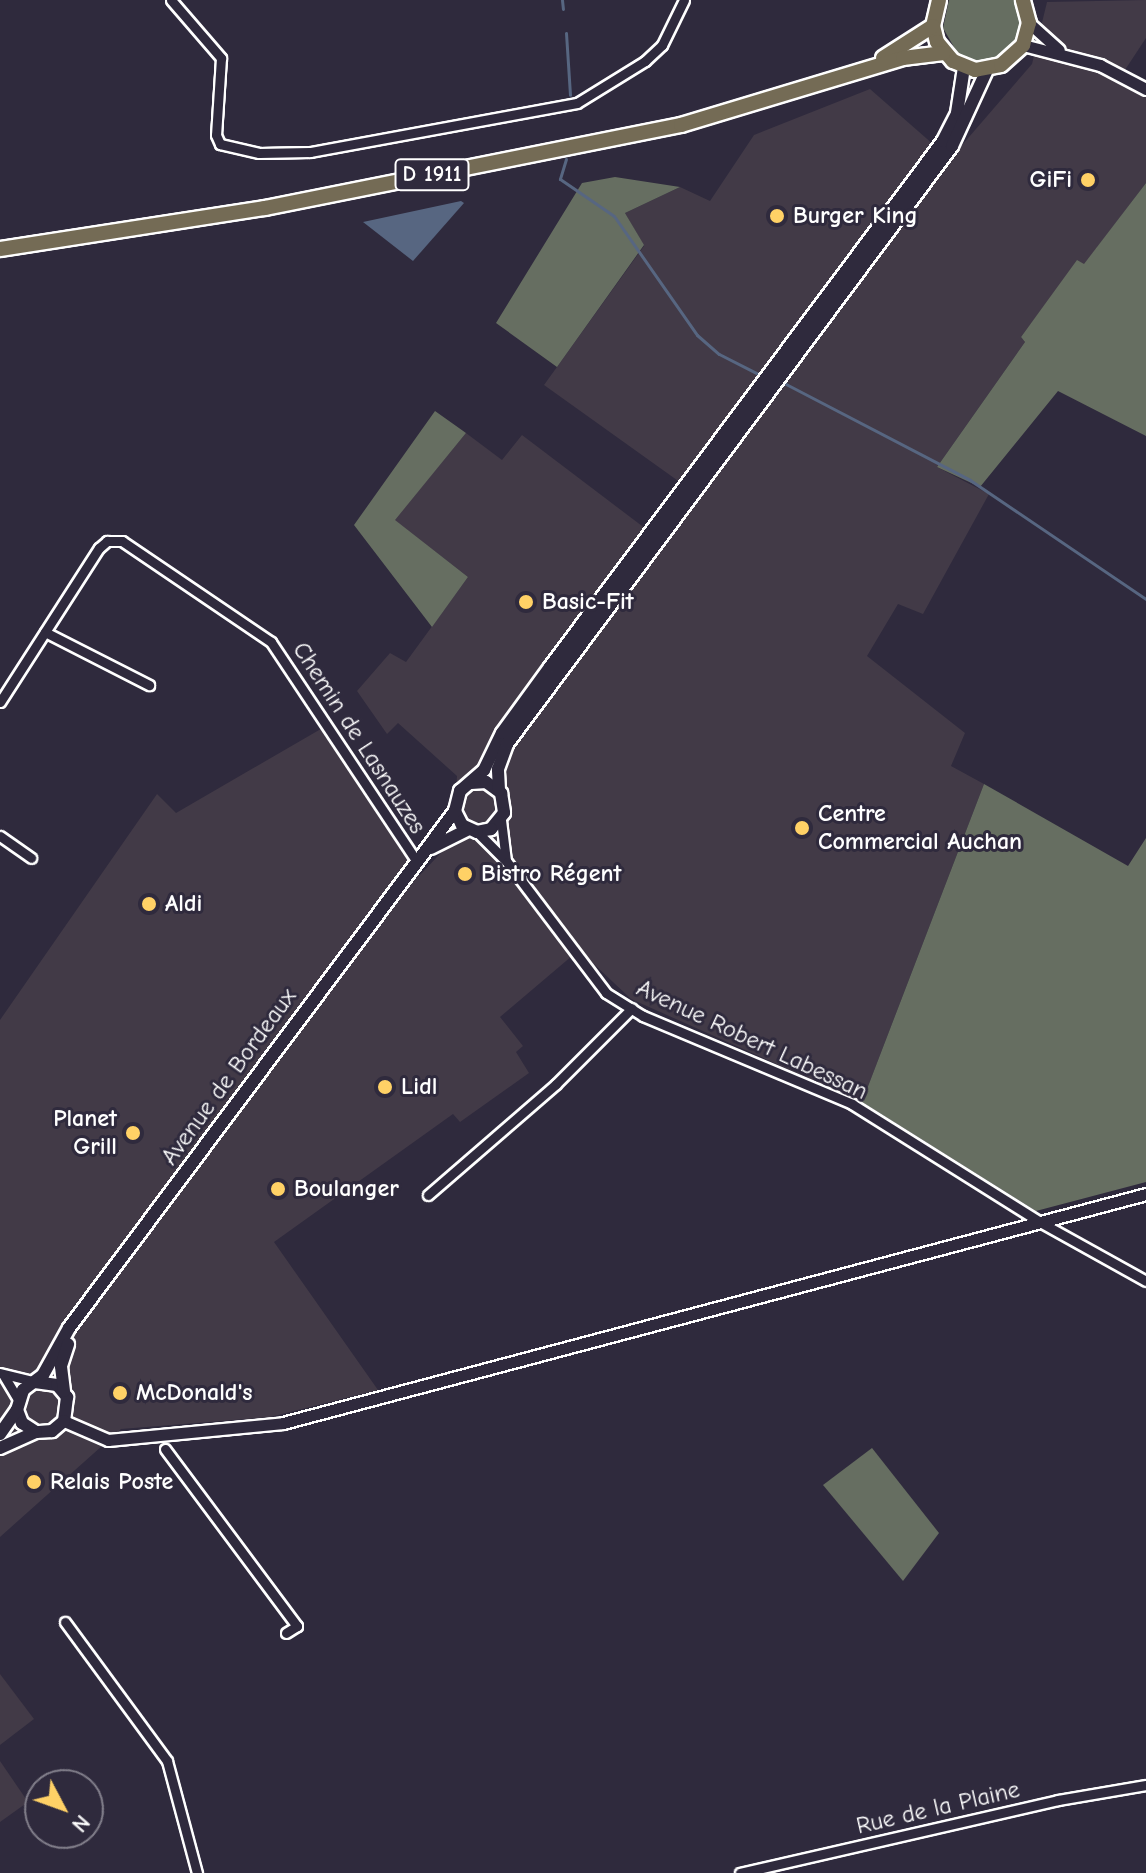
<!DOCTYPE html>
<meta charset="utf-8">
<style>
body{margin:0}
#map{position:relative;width:1146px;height:1873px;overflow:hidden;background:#2f2a3d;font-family:"Comic Neue",sans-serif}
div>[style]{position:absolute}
.built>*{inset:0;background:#423a47}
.green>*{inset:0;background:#666e61}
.water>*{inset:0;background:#576681}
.stream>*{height:3px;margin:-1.5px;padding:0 1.5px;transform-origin:1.5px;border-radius:1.5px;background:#576681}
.roads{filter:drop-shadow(2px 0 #fff) drop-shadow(-2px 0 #fff) drop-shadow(0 2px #fff) drop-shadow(0 -2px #fff)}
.minor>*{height:9px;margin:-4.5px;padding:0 4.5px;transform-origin:4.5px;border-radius:4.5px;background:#2f2a3d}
.tertiary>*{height:11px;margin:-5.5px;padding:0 5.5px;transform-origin:5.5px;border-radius:5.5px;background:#2f2a3d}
.secondary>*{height:12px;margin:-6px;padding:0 6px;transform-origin:6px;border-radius:6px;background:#2f2a3d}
.primary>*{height:14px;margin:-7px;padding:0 7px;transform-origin:7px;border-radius:7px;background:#746b55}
.dots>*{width:22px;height:22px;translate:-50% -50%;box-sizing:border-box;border:4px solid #2f2a3d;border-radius:50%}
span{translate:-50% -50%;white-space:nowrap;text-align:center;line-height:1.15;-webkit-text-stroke:6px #2f2a3d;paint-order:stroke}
.shield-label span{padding:2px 6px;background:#2f2a3d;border:2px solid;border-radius:6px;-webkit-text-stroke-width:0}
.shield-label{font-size:22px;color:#fff;font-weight:700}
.poi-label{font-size:24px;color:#fff;font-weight:700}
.right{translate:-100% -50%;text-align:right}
.left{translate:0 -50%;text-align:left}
.street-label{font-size:24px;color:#fff}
.north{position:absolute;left:24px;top:1769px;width:80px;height:80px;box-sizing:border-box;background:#2f2a3d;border:2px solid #827f8b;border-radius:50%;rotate:131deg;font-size:22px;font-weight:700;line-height:32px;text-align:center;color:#fff}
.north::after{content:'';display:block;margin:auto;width:28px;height:36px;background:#ffd166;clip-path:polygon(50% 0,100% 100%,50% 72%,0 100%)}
</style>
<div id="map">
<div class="built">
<div style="clip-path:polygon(1146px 0,1146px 38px,1119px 79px,1146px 93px,1146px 183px,1084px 265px,1078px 261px,1021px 337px,1025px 342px,937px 467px,989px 494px,923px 614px,898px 604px,867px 656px,965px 733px,951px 766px,984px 784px,862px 1102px,631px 999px,579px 950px,500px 1017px,523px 1046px,516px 1052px,529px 1073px,460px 1122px,453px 1114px,274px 1242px,378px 1390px,270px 1417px,121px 1429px,0 1537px,0 1020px,157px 794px,176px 813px,326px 726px,419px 876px,453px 840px,457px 776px,398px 723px,387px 734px,357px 691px,390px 653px,406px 662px,468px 577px,394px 520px,466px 433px,502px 460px,522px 435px,646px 529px,681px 483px,544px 385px,644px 246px,625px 213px,680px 187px,710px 201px,754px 135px,870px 89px,950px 159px,1032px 64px,1047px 2px)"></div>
<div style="clip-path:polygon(0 1674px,34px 1719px,0 1745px)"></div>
<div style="clip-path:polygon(0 1761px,28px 1802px,0 1822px)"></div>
</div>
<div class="green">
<div style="clip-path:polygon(949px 0,1016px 0,1022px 16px,1015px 46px,996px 60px,973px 61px,958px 54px,943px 28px)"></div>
<div style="clip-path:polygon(615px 177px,680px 187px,625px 213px,644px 245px,557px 367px,496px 323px,582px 183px)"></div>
<div style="clip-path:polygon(1146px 183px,1146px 436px,1058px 391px,980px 487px,937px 467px,1025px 342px,1021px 337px,1077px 260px,1084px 264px)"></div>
<div style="clip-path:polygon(435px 411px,466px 433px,395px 520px,468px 577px,432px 627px,354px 525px)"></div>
<div style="clip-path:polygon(984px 784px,1128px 866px,1146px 838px,1146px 1182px,1036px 1211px,862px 1102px)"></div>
<div style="clip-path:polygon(872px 1448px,939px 1533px,903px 1581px,823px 1485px)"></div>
</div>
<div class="water">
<div style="clip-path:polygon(461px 201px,464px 203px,413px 261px,363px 222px)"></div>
</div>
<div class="stream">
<div style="left:562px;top:0;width:9px;rotate:84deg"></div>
<div style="left:566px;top:33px;width:62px;rotate:86.3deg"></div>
<div style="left:566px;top:159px;width:21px;rotate:107deg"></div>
<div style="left:560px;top:179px;width:65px;rotate:34.4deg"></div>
<div style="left:614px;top:216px;width:145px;rotate:55.1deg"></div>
<div style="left:697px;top:335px;width:29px;rotate:41deg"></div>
<div style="left:719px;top:354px;width:46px;rotate:27.1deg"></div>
<div style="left:782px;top:382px;width:212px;rotate:27.5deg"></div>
<div style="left:970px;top:480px;width:212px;rotate:34.1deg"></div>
</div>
<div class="roads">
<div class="minor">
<div style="left:171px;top:0;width:77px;rotate:49.2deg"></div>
<div style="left:221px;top:58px;width:77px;rotate:93.7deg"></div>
<div style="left:216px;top:135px;width:10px;rotate:66deg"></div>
<div style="left:220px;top:144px;width:40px;rotate:13deg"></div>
<div style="left:259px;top:153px;width:51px;rotate:-1.1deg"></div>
<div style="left:310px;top:152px;width:271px;rotate:-10.4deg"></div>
<div style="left:577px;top:103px;width:80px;rotate:-31.7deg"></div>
<div style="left:645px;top:61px;width:23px;rotate:-43deg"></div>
<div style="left:662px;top:45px;width:50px;rotate:-63.9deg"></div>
<div style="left:45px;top:632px;width:117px;rotate:27deg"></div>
<div style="left:0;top:702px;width:183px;rotate:-57.3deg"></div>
<div style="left:99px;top:548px;width:11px;rotate:-41deg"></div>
<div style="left:107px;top:541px;width:15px"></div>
<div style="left:122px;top:541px;width:180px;rotate:34.1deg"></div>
<div style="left:271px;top:642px;width:262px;rotate:56.4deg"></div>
<div style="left:501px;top:820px;width:39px;rotate:83deg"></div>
<div style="left:477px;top:832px;width:42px;rotate:45deg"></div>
<div style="left:507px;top:862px;width:164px;rotate:52.9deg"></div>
<div style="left:606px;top:993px;width:44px;rotate:31.9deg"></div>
<div style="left:643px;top:1016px;width:227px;rotate:22.8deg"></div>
<div style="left:852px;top:1104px;width:222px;rotate:32.1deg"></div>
<div style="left:1040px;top:1222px;width:121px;rotate:29.1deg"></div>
<div style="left:0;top:836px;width:38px;rotate:35deg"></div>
<div style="left:428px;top:1195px;width:169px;rotate:-40.9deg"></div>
<div style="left:556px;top:1084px;width:107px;rotate:-45deg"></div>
<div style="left:0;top:1373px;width:36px;rotate:14deg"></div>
<div style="left:4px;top:1376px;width:27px;rotate:59deg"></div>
<div style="left:165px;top:1449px;width:221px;rotate:53.3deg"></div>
<div style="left:297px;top:1626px;width:13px;rotate:148deg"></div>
<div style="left:65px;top:1622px;width:172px;rotate:53.7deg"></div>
<div style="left:167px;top:1761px;width:116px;rotate:75deg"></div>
<div style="left:740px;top:1873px;width:326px;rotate:-12.9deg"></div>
<div style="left:1058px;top:1800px;width:89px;rotate:-9.7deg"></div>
</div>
<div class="tertiary">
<div style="left:1029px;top:23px;width:40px;rotate:42deg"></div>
<div style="left:1023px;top:45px;width:80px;rotate:14.6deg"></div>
<div style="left:1100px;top:65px;width:52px;rotate:27.6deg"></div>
<div style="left:64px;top:1421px;width:48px;rotate:23.4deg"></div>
<div style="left:108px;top:1440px;width:176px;rotate:-5.5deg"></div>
<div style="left:283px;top:1423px;width:893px;rotate:-14.86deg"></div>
</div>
<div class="secondary">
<div style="left:471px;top:783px;width:15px;rotate:-4deg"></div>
<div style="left:486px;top:782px;width:19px;rotate:36deg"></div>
<div style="left:501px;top:793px;width:20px;rotate:81deg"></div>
<div style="left:504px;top:813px;width:21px;rotate:129deg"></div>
<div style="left:491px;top:829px;width:14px;rotate:168deg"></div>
<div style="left:477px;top:832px;width:17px;rotate:-155deg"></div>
<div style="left:462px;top:825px;width:16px;rotate:-117deg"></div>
<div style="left:455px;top:811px;width:21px;rotate:-76deg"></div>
<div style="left:460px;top:791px;width:32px;rotate:-41deg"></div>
<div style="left:484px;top:770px;width:41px;rotate:-64.1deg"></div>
<div style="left:502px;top:733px;width:82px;rotate:-54deg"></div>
<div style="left:550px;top:667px;width:657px;rotate:-53.23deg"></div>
<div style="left:943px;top:141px;width:31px;rotate:-63deg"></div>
<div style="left:957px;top:113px;width:47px;rotate:-81.3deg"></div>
<div style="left:499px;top:790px;width:21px;rotate:-93deg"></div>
<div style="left:498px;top:769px;width:27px;rotate:-70deg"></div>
<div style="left:507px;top:744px;width:745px;rotate:-53.35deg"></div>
<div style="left:952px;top:146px;width:84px;rotate:-65.3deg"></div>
<div style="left:431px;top:848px;width:42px;rotate:-26.6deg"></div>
<div style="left:35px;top:1382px;width:22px;rotate:8deg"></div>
<div style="left:57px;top:1385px;width:16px;rotate:50deg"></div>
<div style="left:67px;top:1397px;width:24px;rotate:97deg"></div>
<div style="left:64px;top:1421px;width:16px;rotate:140deg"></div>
<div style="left:52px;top:1431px;width:16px;rotate:176deg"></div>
<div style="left:36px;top:1432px;width:17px;rotate:-147deg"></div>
<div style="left:22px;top:1423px;width:14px;rotate:-111deg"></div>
<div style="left:17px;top:1410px;width:21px;rotate:-73deg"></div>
<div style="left:23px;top:1390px;width:25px;rotate:-37deg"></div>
<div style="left:43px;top:1375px;width:54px;rotate:-61deg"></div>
<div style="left:69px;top:1328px;width:645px;rotate:-53.25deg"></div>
<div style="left:64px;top:1391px;width:25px;rotate:-97deg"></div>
<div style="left:61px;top:1366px;width:23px;rotate:-72deg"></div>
<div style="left:0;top:1434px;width:29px;rotate:-55deg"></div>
<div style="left:0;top:1448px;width:39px;rotate:-24deg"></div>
</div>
<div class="primary">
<div style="left:939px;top:0;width:27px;rotate:103deg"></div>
<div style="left:933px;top:26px;width:16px;rotate:76deg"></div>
<div style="left:937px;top:42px;width:25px;rotate:50deg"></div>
<div style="left:953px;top:61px;width:24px;rotate:22deg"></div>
<div style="left:975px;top:70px;width:26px;rotate:-11deg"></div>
<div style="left:1001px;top:65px;width:30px;rotate:-42deg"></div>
<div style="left:1023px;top:45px;width:23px;rotate:-75deg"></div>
<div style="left:1029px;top:23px;width:24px;rotate:-105deg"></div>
<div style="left:883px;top:58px;width:59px;rotate:-32.6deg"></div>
<div style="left:0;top:249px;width:268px;rotate:-8.8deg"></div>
<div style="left:265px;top:208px;width:424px;rotate:-11.3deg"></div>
<div style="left:681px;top:125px;width:232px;rotate:-16.8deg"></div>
<div style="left:903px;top:58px;width:41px;rotate:-7deg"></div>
</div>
</div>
<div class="dots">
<div style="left:1088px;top:180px;background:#ffd166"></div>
<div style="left:777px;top:216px;background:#ffd166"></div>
<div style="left:526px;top:602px;background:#ffd166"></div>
<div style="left:802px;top:828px;background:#ffd166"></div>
<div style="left:465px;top:874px;background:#ffd166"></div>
<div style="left:149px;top:904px;background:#ffd166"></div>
<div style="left:385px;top:1087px;background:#ffd166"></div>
<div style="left:133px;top:1133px;background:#ffd166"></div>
<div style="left:278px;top:1189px;background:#ffd166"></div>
<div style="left:120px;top:1393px;background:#ffd166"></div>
<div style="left:34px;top:1482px;background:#ffd166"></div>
</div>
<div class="shield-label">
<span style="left:432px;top:175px">D 1911</span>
</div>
<div class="poi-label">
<span class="right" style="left:1072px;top:180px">GiFi</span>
<span class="left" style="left:793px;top:216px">Burger King</span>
<span class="left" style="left:542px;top:602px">Basic-Fit</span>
<span class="left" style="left:818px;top:828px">Centre<br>Commercial Auchan</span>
<span class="left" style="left:481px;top:874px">Bistro Régent</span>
<span class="left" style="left:165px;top:904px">Aldi</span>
<span class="left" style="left:401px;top:1087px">Lidl</span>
<span class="right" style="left:117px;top:1133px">Planet<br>Grill</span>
<span class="left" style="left:294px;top:1189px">Boulanger</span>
<span class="left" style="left:136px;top:1393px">McDonald's</span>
<span class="left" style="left:50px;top:1482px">Relais Poste</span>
</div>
<div class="street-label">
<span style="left:359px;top:738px;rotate:57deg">Chemin de Lasnauzes</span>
<span style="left:752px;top:1040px;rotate:25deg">Avenue Robert Labessan</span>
<span style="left:229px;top:1077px;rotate:-54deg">Avenue de Bordeaux</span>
<span style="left:938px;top:1808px;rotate:-13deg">Rue de la Plaine</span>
</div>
<div class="north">N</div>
</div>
